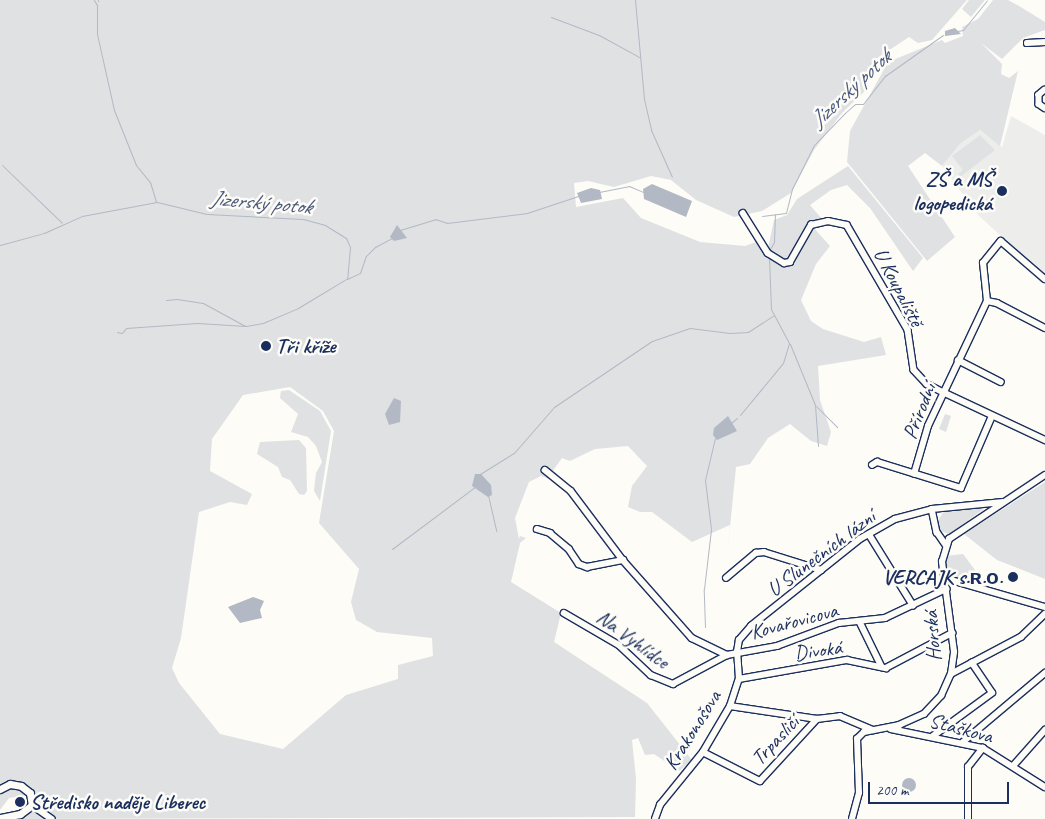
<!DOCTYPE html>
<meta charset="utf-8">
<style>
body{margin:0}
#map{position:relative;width:1045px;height:819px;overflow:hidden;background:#fdfcf7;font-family:Caveat,sans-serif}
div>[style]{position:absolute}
.built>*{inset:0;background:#edeeec}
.green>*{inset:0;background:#e0e1e3}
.water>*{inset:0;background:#b3b8c5}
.round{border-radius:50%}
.stream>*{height:1px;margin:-0.5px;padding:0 0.5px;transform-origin:0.5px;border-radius:0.5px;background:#b3b8c5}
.roads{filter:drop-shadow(1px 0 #1b2f5e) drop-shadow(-1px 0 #1b2f5e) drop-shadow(0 1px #1b2f5e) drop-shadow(0 -1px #1b2f5e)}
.minor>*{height:5.5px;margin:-2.75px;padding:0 2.75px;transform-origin:2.75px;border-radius:2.75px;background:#fdfcf7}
.tertiary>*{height:7px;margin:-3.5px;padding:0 3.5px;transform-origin:3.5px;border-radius:3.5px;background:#fdfcf7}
.dots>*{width:14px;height:14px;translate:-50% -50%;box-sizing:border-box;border:2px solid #fdfcf7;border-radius:50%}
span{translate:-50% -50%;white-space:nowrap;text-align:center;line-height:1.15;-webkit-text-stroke:5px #fdfcf7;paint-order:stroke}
.poi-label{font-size:21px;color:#1b2f5e;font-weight:700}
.right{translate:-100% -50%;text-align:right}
.left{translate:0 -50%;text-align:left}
.street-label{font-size:21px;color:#1b2f5e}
.water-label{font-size:22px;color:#49587d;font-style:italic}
.scale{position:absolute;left:868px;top:782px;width:141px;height:22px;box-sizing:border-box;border:2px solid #1b2f5e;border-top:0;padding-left:6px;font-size:15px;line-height:18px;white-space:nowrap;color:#1b2f5e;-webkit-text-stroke:4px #fdfcf7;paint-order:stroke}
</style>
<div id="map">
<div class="built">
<div style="clip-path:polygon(1011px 116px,1045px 135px,1045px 276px,978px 215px,942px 166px,960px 144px,980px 130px,1002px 147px)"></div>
</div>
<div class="green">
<div style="clip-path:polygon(evenodd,0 0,967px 0,932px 40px,918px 43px,909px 37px,876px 59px,866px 90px,842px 113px,814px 150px,791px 193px,762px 211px,734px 217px,696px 200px,671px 180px,651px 176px,614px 187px,588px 181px,574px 183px,576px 207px,623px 198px,641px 218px,700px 242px,745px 246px,759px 241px,766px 255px,787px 267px,794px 263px,813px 227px,830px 246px,816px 264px,801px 300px,811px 321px,823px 329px,864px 342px,881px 337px,886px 355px,818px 366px,820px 400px,831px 432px,827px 446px,811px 441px,790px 424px,768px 438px,750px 464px,736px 467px,727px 557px,730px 525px,692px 542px,652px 512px,640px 512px,628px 507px,632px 486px,647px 466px,628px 446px,595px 449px,570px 461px,562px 458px,552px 472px,557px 476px,554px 480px,541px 476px,529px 482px,515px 518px,519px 539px,520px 536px,526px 538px,520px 543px,511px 582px,561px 613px,554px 642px,647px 703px,692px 760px,679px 771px,654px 754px,645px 755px,638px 738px,632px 740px,636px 779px,635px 817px,15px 819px,36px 806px,32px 791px,22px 783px,0 786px,0 0,290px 387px,323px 411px,334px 431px,319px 523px,359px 569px,351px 602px,356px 620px,377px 632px,432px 638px,433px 656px,398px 665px,398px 679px,346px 695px,283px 749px,220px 734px,179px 683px,172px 668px,181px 638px,199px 512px,230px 502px,247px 505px,252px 494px,210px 471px,212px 439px,243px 395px,290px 387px)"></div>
<div style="clip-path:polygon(969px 0,985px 0,971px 17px,962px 9px)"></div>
<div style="clip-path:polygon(993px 0,1008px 0,1019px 6px,1045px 22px,1045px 30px,1023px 38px,1002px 59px,981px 43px,1002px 64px,1001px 74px,1009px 78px,1018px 71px,1000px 146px,980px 130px,960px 144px,942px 166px,925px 153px,908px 166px,955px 237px,927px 261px,847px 162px,850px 131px,888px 62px,942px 40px,945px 43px,963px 36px,962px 27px,978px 19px)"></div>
<div style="clip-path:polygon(980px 135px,995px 150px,960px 177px,958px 174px,963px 170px,952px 156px)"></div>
<div style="clip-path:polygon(848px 166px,923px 258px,913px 271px,870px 208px,847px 185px,831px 190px,810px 205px,822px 219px,805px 228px,788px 259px,774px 255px,768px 248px,774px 220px,787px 215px,797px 199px)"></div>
<div style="clip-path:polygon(289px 390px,320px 411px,331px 431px,320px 501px,314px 491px,316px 473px,322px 462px,316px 446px,308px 437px,291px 432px,298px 414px,280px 398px,281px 391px)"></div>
<div style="clip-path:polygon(945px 414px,951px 416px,946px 432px,939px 429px)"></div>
<div style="clip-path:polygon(299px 440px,306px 448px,307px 491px,304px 495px,299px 494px,290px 480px,282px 477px,278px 467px,257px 454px,260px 442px)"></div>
<div style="clip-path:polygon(1045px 482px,1045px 579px,997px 560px,964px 534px)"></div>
<div style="clip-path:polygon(988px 506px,949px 534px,940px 531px,937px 522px,944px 511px)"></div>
<div style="clip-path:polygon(963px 554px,978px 574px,978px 584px,960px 579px,947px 570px,946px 556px)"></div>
<div style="clip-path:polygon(11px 787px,27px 795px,9px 798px,0 810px,0 792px)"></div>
</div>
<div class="water">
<div style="clip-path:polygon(955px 28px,961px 34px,945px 36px,945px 31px)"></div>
<div style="clip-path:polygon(652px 184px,692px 201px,686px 217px,644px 199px,643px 189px)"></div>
<div style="clip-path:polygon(591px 188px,600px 190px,602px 199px,581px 203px,577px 193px)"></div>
<div style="clip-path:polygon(397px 225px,407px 238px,394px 241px,390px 237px)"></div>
<div style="clip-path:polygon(394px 398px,401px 401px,400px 422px,389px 425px,385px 414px)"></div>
<div style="clip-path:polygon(728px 416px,737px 431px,717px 440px,713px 435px,714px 428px)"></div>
<div style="clip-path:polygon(475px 474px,481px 474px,491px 485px,492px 495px,488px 497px,472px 486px)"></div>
<div style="clip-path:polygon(253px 597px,264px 601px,260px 610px,262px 618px,240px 623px,228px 607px)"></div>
<div class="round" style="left:902px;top:778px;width:14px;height:14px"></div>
</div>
<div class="stream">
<div style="left:94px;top:0;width:6px;rotate:59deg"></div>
<div style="left:635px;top:0;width:99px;rotate:84.8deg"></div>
<div style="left:644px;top:99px;width:32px;rotate:77deg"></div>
<div style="left:651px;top:130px;width:51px;rotate:65.9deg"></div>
<div style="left:98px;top:1px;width:1px;rotate:-90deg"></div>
<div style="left:97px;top:5px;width:29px;rotate:90deg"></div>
<div style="left:97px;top:34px;width:78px;rotate:77.4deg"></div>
<div style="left:114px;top:110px;width:59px;rotate:68.2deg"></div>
<div style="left:136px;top:165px;width:22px;rotate:51deg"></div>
<div style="left:150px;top:182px;width:21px;rotate:73deg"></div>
<div style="left:551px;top:17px;width:51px;rotate:20.6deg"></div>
<div style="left:599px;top:35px;width:46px;rotate:28.8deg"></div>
<div style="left:957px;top:31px;width:6px;rotate:-9deg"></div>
<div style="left:963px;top:30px;width:38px;rotate:-51deg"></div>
<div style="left:2px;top:165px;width:83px;rotate:44deg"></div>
<div style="left:599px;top:192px;width:31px;rotate:-11deg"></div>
<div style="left:629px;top:186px;width:15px;rotate:23deg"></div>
<div style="left:762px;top:216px;width:24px;rotate:-7deg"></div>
<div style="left:786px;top:213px;width:25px;rotate:-76deg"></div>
<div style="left:792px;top:189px;width:49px;rotate:-63.4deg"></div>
<div style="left:814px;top:145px;width:45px;rotate:-45.9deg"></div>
<div style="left:845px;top:113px;width:13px;rotate:-42deg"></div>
<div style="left:855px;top:104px;width:8px"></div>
<div style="left:863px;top:104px;width:36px;rotate:-52deg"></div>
<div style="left:885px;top:76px;width:71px;rotate:-35.3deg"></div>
<div style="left:400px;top:230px;width:37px;rotate:-17deg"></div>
<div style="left:435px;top:219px;width:13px;rotate:18deg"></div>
<div style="left:447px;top:223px;width:81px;rotate:-7.1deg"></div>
<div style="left:527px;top:213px;width:54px;rotate:-18.4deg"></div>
<div style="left:0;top:245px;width:46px;rotate:-15.3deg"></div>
<div style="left:44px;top:233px;width:42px;rotate:-24.1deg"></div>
<div style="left:82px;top:216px;width:76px;rotate:-10.6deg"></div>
<div style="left:157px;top:202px;width:51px;rotate:13.5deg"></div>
<div style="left:207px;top:214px;width:96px;rotate:3deg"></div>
<div style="left:303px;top:219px;width:23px;rotate:15deg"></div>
<div style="left:325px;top:225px;width:25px;rotate:32deg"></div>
<div style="left:346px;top:238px;width:10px;rotate:66deg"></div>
<div style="left:350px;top:247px;width:32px;rotate:95deg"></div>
<div style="left:347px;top:279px;width:14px;rotate:-25deg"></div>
<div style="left:360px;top:273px;width:18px;rotate:-71deg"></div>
<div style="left:366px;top:256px;width:13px;rotate:-45deg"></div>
<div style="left:375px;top:247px;width:19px;rotate:-28deg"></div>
<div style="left:769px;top:251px;width:10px;rotate:-61deg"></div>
<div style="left:774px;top:242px;width:28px;rotate:-88deg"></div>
<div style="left:166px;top:300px;width:11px;rotate:-5deg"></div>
<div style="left:177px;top:299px;width:26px;rotate:9deg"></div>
<div style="left:203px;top:303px;width:48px;rotate:28.7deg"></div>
<div style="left:117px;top:332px;width:5px;rotate:11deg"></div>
<div style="left:122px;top:333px;width:6px;rotate:-51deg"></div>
<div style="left:126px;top:328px;width:71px;rotate:-4deg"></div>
<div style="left:197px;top:323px;width:49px;rotate:3.5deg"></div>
<div style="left:246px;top:326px;width:17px;rotate:-10deg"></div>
<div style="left:263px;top:323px;width:38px;rotate:-23deg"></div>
<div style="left:298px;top:308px;width:56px;rotate:-31.1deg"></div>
<div style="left:790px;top:344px;width:66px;rotate:67.7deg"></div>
<div style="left:815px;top:405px;width:41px;rotate:85.8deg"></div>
<div style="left:816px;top:406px;width:30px;rotate:45deg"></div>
<div style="left:740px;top:415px;width:67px;rotate:-50.4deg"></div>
<div style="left:783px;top:363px;width:21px;rotate:-73deg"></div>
<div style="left:789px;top:343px;width:38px;rotate:-118deg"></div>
<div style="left:771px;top:309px;width:52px;rotate:-92.2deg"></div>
<div style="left:731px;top:423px;width:8px;rotate:-40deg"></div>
<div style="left:480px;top:474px;width:40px;rotate:-32deg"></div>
<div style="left:514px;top:453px;width:61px;rotate:-49deg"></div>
<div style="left:554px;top:407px;width:118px;rotate:-34deg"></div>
<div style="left:652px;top:341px;width:40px;rotate:-18.9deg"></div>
<div style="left:690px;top:328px;width:40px;rotate:7.1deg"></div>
<div style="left:730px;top:333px;width:18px;rotate:-3deg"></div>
<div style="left:748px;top:332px;width:30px;rotate:-33deg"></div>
<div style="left:488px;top:495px;width:37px;rotate:77deg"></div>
<div style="left:392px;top:549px;width:104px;rotate:-36.8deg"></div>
<div style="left:705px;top:627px;width:38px;rotate:-92deg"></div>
<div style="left:704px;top:589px;width:60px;rotate:-83.3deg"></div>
<div style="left:711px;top:529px;width:49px;rotate:-97deg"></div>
<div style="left:705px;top:480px;width:43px;rotate:-76.6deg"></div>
</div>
<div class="roads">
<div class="minor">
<div style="left:1027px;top:43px;width:18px;rotate:-3deg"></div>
<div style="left:1045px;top:90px;width:8px;rotate:140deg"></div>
<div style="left:1039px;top:95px;width:9px;rotate:90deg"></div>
<div style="left:1039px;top:104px;width:7px;rotate:34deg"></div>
<div style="left:743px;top:213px;width:47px;rotate:58deg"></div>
<div style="left:768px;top:253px;width:19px;rotate:32deg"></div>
<div style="left:784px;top:263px;width:6px;rotate:-9deg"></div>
<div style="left:790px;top:262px;width:43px;rotate:-60.4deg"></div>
<div style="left:811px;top:225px;width:17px;rotate:-13deg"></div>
<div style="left:828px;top:221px;width:19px;rotate:12deg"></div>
<div style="left:847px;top:225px;width:121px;rotate:59.8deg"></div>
<div style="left:908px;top:330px;width:40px;rotate:81.5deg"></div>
<div style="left:914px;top:370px;width:19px;rotate:47deg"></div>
<div style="left:927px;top:384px;width:18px;rotate:27deg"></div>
<div style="left:943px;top:392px;width:113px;rotate:25.2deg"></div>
<div style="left:987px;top:301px;width:38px;rotate:-96deg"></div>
<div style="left:983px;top:263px;width:28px;rotate:-51deg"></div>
<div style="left:1001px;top:241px;width:58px;rotate:40.8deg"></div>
<div style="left:987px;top:301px;width:10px;rotate:11deg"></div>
<div style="left:997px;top:303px;width:54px;rotate:27.5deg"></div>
<div style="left:958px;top:360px;width:48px;rotate:27.1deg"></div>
<div style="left:872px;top:465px;width:6px;rotate:-31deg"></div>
<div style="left:877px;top:462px;width:88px;rotate:17.2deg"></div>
<div style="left:961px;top:488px;width:78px;rotate:-66.7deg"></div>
<div style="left:545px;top:470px;width:33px;rotate:39deg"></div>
<div style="left:571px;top:491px;width:86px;rotate:53deg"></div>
<div style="left:623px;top:560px;width:104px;rotate:48.5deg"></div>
<div style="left:692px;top:638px;width:39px;rotate:26deg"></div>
<div style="left:914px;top:474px;width:50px;rotate:-73.7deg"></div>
<div style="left:928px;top:426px;width:138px;rotate:-64.7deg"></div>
<div style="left:932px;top:509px;width:24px;rotate:78deg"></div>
<div style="left:937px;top:532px;width:16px;rotate:55deg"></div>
<div style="left:537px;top:529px;width:14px;rotate:17deg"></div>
<div style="left:550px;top:533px;width:25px;rotate:40deg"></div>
<div style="left:569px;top:549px;width:18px;rotate:56deg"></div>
<div style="left:579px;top:564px;width:9px;rotate:21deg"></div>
<div style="left:587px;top:567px;width:37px;rotate:-11deg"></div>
<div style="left:869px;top:534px;width:84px;rotate:58.2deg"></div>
<div style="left:726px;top:578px;width:39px;rotate:-40deg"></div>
<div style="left:756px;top:553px;width:8px;rotate:-7deg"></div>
<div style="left:764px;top:552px;width:60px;rotate:17.5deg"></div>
<div style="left:944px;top:578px;width:105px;rotate:16deg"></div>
<div style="left:564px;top:613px;width:64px;rotate:30.2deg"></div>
<div style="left:619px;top:645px;width:44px;rotate:43.2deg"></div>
<div style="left:651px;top:675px;width:24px;rotate:22deg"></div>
<div style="left:673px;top:684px;width:61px;rotate:-28.2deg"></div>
<div style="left:727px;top:655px;width:51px;rotate:-10.2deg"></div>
<div style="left:777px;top:646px;width:66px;rotate:-20.4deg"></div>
<div style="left:839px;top:623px;width:46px;rotate:-6.2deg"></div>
<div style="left:885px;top:618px;width:68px;rotate:-25.4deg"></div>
<div style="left:860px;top:622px;width:50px;rotate:63.9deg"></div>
<div style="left:951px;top:674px;width:79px;rotate:-27.9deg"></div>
<div style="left:1021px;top:637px;width:33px;rotate:-44deg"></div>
<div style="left:739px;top:679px;width:110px;rotate:-10deg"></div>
<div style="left:847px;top:660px;width:40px;rotate:12deg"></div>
<div style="left:886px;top:668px;width:75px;rotate:-27.9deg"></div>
<div style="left:730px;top:706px;width:88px;rotate:8.5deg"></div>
<div style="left:817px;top:719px;width:23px;rotate:-7deg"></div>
<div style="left:840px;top:716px;width:36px;rotate:23deg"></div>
<div style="left:891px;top:729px;width:94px;rotate:11.7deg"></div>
<div style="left:983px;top:748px;width:73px;rotate:32.2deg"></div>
<div style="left:933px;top:736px;width:73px;rotate:-36.1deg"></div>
<div style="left:992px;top:693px;width:36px;rotate:-124deg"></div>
<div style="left:963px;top:742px;width:107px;rotate:-40.1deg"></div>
<div style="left:703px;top:752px;width:64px;rotate:27deg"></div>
<div style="left:760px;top:781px;width:84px;rotate:-47.4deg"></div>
<div style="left:1013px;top:766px;width:48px;rotate:-48.4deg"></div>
<div style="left:32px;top:805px;width:24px;rotate:35deg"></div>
<div style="left:655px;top:819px;width:15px;rotate:-70deg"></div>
<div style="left:660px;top:805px;width:68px;rotate:-50.9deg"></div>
<div style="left:703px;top:752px;width:53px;rotate:-59.6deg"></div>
<div style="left:730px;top:706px;width:28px;rotate:-72deg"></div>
<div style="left:739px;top:679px;width:27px;rotate:-94deg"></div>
<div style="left:737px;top:652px;width:12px;rotate:-81deg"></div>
<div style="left:739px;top:640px;width:18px;rotate:-49deg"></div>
<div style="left:751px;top:626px;width:139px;rotate:-38.6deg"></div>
<div style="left:860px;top:539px;width:40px;rotate:-29.7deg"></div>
<div style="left:895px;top:519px;width:38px;rotate:-15deg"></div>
<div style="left:932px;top:509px;width:71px;rotate:-5.6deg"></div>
<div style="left:852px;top:819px;width:27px;rotate:-75deg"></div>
<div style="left:859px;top:793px;width:54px;rotate:-92.1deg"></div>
<div style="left:857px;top:739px;width:10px;rotate:-45deg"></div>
<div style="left:864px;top:732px;width:36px;rotate:-11deg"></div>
<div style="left:899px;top:725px;width:27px;rotate:-24deg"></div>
<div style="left:924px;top:714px;width:25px;rotate:-47deg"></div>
<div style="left:941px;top:696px;width:24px;rotate:-66deg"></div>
<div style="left:951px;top:674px;width:22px;rotate:-82deg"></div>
<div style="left:954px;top:652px;width:91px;rotate:-97.6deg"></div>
<div style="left:942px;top:562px;width:24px;rotate:-73deg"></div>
<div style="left:949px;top:539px;width:115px;rotate:-33.7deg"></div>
<div style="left:968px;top:819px;width:52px;rotate:-90deg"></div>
<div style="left:968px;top:767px;width:24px;rotate:-52deg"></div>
</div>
<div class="tertiary">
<div style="left:0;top:789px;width:11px;rotate:-27deg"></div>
<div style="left:10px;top:784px;width:11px;rotate:10deg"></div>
<div style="left:21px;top:786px;width:11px;rotate:38deg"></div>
<div style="left:30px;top:793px;width:12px;rotate:81deg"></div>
<div style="left:32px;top:805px;width:15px;rotate:143deg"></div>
<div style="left:20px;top:814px;width:20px;rotate:169deg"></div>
</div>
</div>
<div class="dots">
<div style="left:1002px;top:191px;background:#1b2f5e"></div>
<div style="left:266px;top:346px;background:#1b2f5e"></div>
<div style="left:1013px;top:577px;background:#1b2f5e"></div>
<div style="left:20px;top:802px;background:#1b2f5e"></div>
</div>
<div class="poi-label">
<span class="right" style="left:992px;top:191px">ZŠ a MŠ<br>logopedická</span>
<span class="left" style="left:276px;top:346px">Tři kříže</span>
<span class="right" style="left:1003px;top:577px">VERCAJK s.ʀ.ᴏ.</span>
<span class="left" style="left:30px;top:802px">Středisko naděje Liberec</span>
</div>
<div class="street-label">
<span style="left:899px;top:287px;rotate:63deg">U Koupaliště</span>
<span style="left:919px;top:411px;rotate:-69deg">Přírodní</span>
<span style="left:821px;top:553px;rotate:-37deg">U Slunečních lázní</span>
<span style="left:794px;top:621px;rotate:-15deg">Kovařovicova</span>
<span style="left:932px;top:636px;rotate:-94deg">Horská</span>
<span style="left:633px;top:639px;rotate:36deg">Na Vyhlídce</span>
<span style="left:818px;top:650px;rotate:-8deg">Divoká</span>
<span style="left:961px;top:728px;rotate:15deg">Staškova</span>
<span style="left:692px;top:730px;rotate:-58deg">Krakonošova</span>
<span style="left:775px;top:740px;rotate:-47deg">Trpasličí</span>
</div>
<div class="water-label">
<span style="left:851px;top:89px;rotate:-43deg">Jizerský potok</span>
<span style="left:261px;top:203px;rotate:5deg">Jizerský potok</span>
</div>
<div class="scale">200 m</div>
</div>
